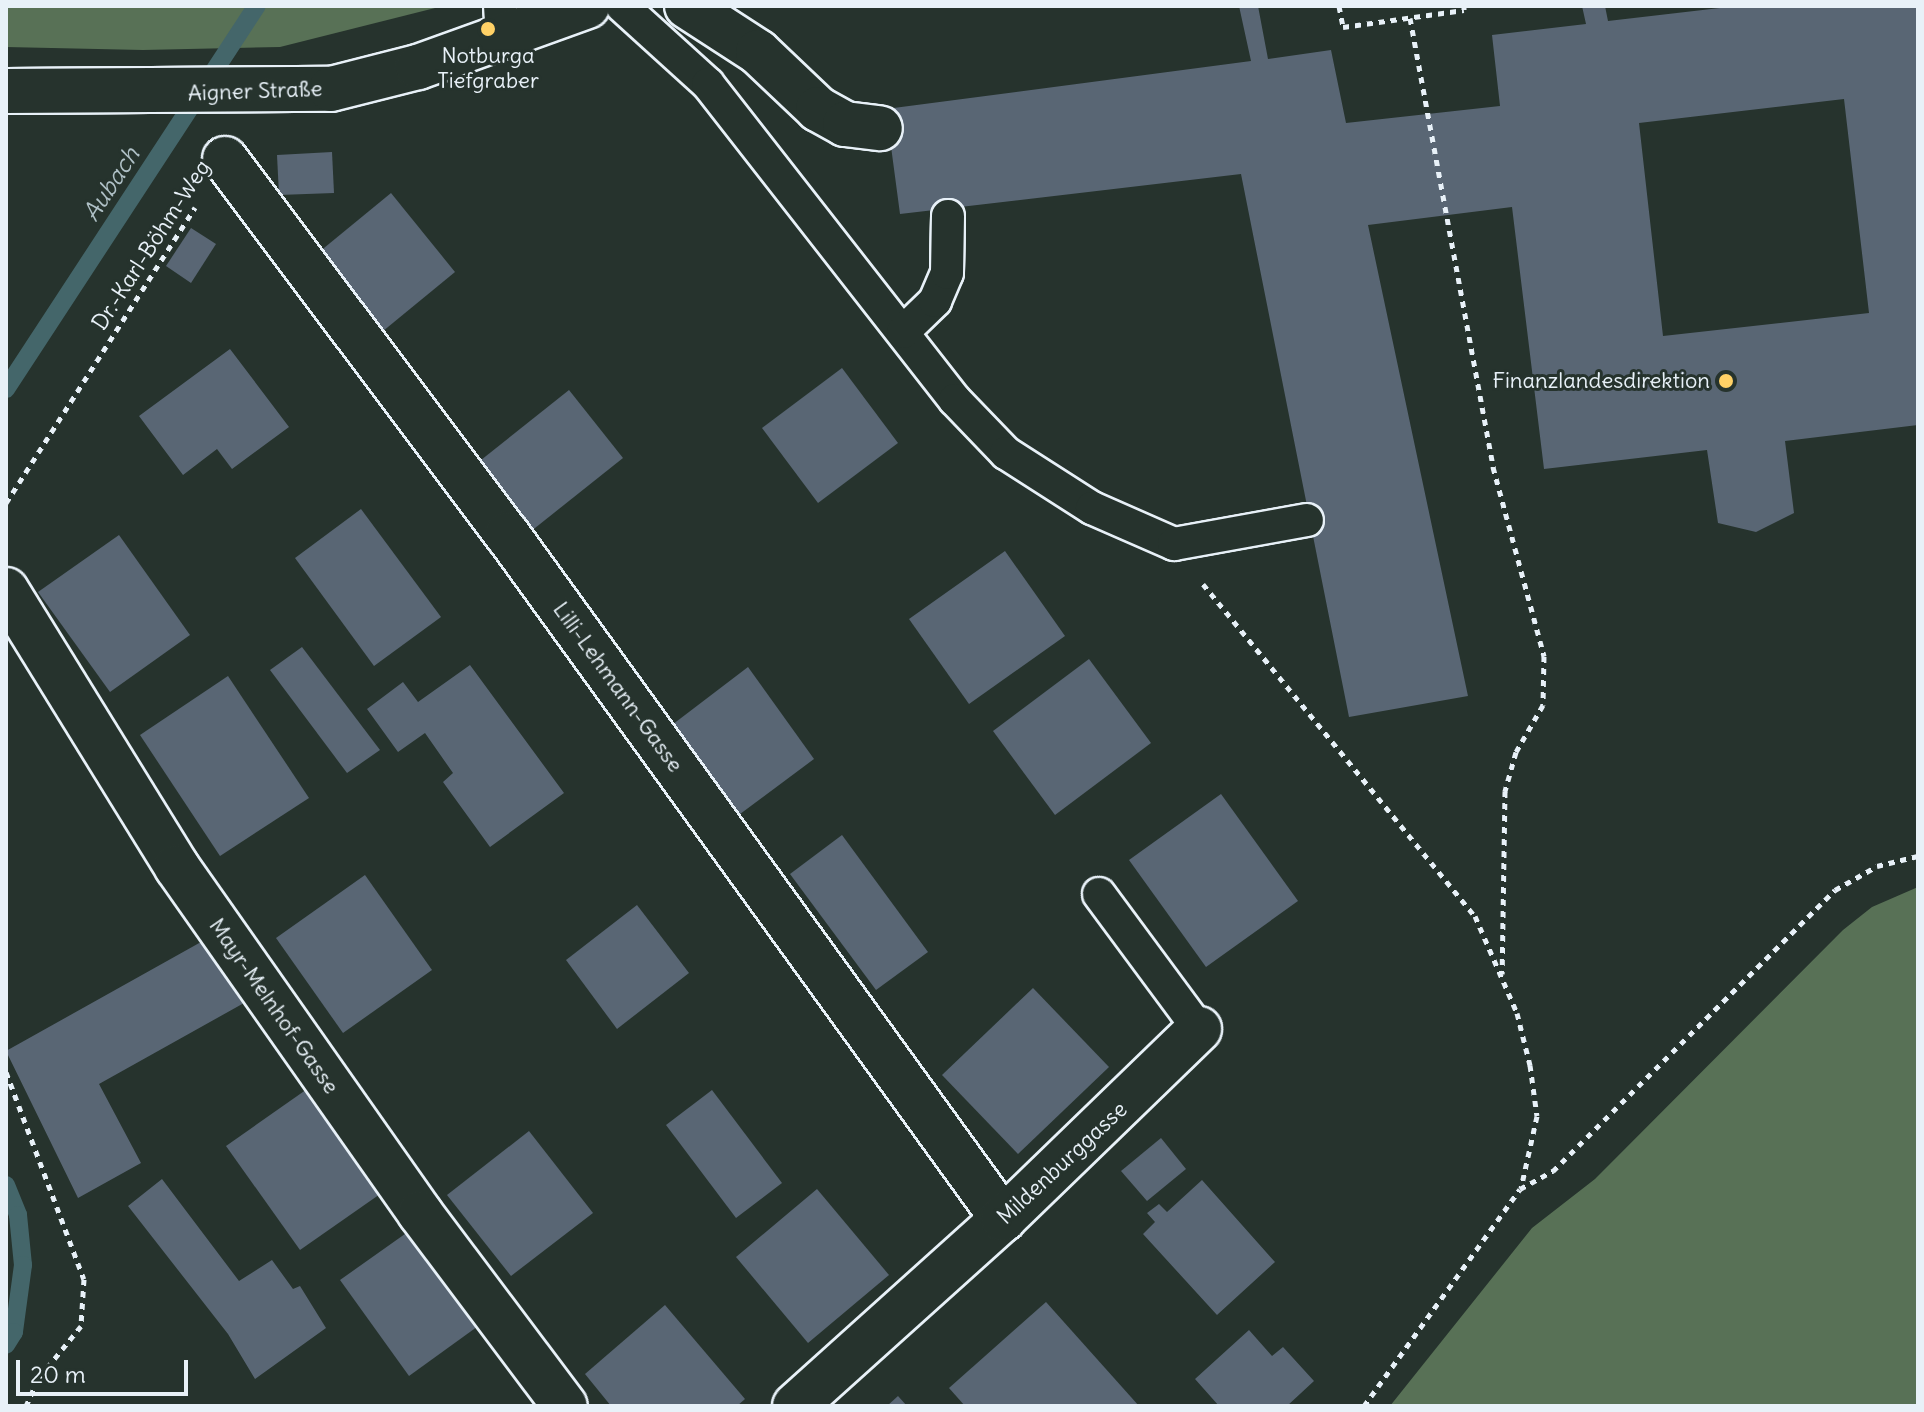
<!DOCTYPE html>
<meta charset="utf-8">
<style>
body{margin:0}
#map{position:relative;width:1924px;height:1412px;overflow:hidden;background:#26332d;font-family:Delius,sans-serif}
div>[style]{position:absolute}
.green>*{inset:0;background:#587156}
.stream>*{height:18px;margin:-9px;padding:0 9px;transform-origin:9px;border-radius:9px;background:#44666a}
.building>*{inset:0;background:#596674}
.path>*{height:5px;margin-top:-2.5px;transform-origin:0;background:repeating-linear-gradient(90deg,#e8f1f8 0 6px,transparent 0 12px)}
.roads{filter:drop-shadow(2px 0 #e8f1f8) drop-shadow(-2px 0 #e8f1f8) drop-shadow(0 2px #e8f1f8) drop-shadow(0 -2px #e8f1f8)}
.lane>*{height:32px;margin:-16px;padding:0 16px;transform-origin:16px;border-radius:16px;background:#26332d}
.street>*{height:44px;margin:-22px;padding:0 22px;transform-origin:22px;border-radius:22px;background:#26332d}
.dots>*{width:22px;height:22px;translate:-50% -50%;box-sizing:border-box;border:4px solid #26332d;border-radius:50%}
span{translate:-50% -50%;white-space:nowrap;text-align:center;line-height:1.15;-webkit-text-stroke:6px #26332d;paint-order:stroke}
.poi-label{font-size:22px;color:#e8f1f8}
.right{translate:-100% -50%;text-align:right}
.street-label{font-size:22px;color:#e8f1f8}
.water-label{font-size:24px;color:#afc0c6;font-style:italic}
.frame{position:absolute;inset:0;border:8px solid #e8f1f8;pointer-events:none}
.scale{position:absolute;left:16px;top:1360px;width:172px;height:36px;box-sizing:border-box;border:4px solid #e8f1f8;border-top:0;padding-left:10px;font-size:24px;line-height:28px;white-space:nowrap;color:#e8f1f8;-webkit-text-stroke:6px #26332d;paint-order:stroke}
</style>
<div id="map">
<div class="green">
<div style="clip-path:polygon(6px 6px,438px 6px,439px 7px,280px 47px,143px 50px,6px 47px)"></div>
<div style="clip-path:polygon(1918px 887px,1918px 1406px,1390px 1406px,1532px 1228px,1595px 1179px,1843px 930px,1872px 907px)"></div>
</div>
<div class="stream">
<div style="left:6px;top:389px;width:458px;rotate:-56.8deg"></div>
<div style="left:6px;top:1185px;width:32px;rotate:68deg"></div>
<div style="left:18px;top:1215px;width:50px;rotate:84.3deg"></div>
<div style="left:23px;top:1265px;width:68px;rotate:97.7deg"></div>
<div style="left:14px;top:1332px;width:15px;rotate:122deg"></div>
</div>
<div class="building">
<div style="clip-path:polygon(evenodd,1239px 6px,1258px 6px,1268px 59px,1331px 50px,1346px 123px,1500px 106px,1492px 35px,1586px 24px,1582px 6px,1605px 6px,1608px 21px,1737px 6px,1918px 6px,1918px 425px,1785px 441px,1794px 513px,1756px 532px,1718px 523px,1707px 450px,1544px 469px,1512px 207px,1368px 225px,1468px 696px,1349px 717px,1241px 174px,900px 214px,886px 109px,1251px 61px,1239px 6px,1844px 99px,1869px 313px,1663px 336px,1639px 123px,1844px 99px)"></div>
<div style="clip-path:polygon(332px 152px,334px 193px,279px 195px,277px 155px)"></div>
<div style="clip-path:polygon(391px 193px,455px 272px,377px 336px,313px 257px)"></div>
<div style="clip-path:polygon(191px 228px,216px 244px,191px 283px,166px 266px)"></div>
<div style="clip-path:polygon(230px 349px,289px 427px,232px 469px,217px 449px,183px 475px,139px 416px)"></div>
<div style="clip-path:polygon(842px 368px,898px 443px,818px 503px,762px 428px)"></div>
<div style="clip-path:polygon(569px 390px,623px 458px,530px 532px,476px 464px)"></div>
<div style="clip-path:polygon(361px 509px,441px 617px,374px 666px,295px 558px)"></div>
<div style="clip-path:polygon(119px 535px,190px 635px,110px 692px,38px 592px)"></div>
<div style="clip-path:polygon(1005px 551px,1065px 636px,969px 704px,909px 619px)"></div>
<div style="clip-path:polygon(302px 647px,380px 750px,347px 773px,270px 670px)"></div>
<div style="clip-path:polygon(1089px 659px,1151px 743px,1055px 815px,993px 731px)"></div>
<div style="clip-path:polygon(470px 665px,564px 793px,490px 847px,443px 782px,453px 773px,425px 733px,398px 752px,367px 709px,403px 682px,418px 702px)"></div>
<div style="clip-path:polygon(748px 667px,814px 759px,732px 820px,664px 731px)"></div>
<div style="clip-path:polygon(228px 676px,309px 798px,220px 856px,140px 735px)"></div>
<div style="clip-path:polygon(1221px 794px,1298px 901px,1206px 967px,1129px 860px)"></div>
<div style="clip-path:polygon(842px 835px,928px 952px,876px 990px,790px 874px)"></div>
<div style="clip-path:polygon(365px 875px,432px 970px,343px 1033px,276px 938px)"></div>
<div style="clip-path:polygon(637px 905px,689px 973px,617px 1029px,566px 960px)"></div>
<div style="clip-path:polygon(201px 942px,244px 1003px,99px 1084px,141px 1163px,78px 1198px,6px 1051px)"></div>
<div style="clip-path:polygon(1033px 988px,1109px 1067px,1018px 1154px,942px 1075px)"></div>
<div style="clip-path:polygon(310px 1087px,383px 1192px,300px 1250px,226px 1146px)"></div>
<div style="clip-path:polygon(712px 1090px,782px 1183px,736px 1218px,666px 1125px)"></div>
<div style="clip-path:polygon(529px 1131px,593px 1213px,511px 1276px,447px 1195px)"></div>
<div style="clip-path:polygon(1161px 1138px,1186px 1169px,1147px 1201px,1121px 1171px)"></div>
<div style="clip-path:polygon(162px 1179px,239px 1281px,272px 1260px,293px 1289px,300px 1286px,326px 1328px,255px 1379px,228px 1334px,128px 1206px)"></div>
<div style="clip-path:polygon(1202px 1180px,1275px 1262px,1217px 1315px,1143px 1234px,1155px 1222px,1147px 1213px,1159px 1204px,1167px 1212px)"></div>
<div style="clip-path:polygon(817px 1189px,889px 1275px,808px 1343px,736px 1257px)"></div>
<div style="clip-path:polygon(412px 1229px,481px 1324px,409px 1376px,340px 1280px)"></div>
<div style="clip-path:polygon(1046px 1302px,1139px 1406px,965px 1406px,949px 1388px)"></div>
<div style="clip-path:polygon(665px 1305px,745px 1399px,737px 1406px,611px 1406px,585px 1374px)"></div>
<div style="clip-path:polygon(1249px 1330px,1272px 1356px,1283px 1347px,1314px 1381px,1287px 1406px,1219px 1406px,1195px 1379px)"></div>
<div style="clip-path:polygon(898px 1396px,907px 1406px,887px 1406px)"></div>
</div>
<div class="path">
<div style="left:1339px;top:6px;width:21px;rotate:79deg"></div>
<div style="left:1343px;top:27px;width:122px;rotate:-8deg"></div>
<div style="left:1464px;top:10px;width:4px;rotate:-90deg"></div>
<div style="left:1410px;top:18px;width:457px;rotate:79.5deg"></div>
<div style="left:1493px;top:467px;width:196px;rotate:74.9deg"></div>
<div style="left:1544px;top:656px;width:49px;rotate:91.2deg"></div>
<div style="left:1543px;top:705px;width:54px;rotate:119.9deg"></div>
<div style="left:1516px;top:752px;width:41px;rotate:105.8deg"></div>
<div style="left:1505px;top:791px;width:183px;rotate:90.9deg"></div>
<div style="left:6px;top:503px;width:351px;rotate:-57.4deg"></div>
<div style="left:1203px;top:584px;width:429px;rotate:50.7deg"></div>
<div style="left:1475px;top:916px;width:106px;rotate:66.6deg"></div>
<div style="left:1517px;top:1013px;width:54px;rotate:76deg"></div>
<div style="left:1530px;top:1065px;width:51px;rotate:82.2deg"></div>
<div style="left:1537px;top:1116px;width:74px;rotate:102.5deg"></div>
<div style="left:6px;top:1072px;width:221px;rotate:69.4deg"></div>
<div style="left:84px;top:1279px;width:47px;rotate:93.7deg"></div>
<div style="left:81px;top:1326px;width:68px;rotate:129.1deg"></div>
<div style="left:38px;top:1379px;width:30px;rotate:114deg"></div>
<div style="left:1364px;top:1406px;width:267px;rotate:-54.3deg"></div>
<div style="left:1520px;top:1189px;width:38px;rotate:-29deg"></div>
<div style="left:1553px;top:1171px;width:398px;rotate:-44.9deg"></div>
<div style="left:1835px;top:890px;width:48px;rotate:-29.7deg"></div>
<div style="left:1877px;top:866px;width:42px;rotate:-13.7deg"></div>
</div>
<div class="roads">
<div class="lane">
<div style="left:500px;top:6px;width:29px;rotate:86deg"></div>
<div style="left:622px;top:6px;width:116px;rotate:42.2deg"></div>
<div style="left:708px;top:84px;width:401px;rotate:52deg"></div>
<div style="left:955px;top:400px;width:74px;rotate:46.1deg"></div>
<div style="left:1006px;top:453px;width:102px;rotate:32.6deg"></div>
<div style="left:1092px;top:508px;width:90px;rotate:23.7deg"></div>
<div style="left:1174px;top:544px;width:135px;rotate:-10.2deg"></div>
<div style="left:903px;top:332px;width:45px;rotate:-44.1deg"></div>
<div style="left:935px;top:301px;width:30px;rotate:-67deg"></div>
<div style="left:947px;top:273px;width:57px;rotate:-89deg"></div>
<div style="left:1099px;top:894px;width:168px;rotate:53.5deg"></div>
</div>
<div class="street">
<div style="left:687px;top:6px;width:85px;rotate:32.9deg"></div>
<div style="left:758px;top:52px;width:83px;rotate:43.5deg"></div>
<div style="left:818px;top:109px;width:31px;rotate:29deg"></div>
<div style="left:845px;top:124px;width:35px;rotate:7deg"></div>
<div style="left:6px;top:91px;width:325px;rotate:-0.4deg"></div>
<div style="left:331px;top:89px;width:90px;rotate:-14.2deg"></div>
<div style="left:418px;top:67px;width:180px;rotate:-19.8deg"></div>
<div style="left:225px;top:159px;width:469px;rotate:53.1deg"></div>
<div style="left:507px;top:534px;width:846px;rotate:54.09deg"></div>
<div style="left:6px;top:590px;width:326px;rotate:58.3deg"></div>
<div style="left:177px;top:867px;width:423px;rotate:54.9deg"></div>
<div style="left:420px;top:1213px;width:241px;rotate:53.1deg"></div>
<div style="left:795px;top:1406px;width:280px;rotate:-42deg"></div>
<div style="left:1003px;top:1219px;width:273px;rotate:-44.1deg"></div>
</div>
</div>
<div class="dots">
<div style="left:488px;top:29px;background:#ffd166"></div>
<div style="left:1726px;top:381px;background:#ffd166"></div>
</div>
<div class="poi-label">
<span style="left:488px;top:68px">Notburga<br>Tiefgraber</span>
<span class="right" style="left:1710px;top:381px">Finanzlandesdirektion</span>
</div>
<div class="street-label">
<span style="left:255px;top:91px;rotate:-2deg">Aigner Straße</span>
<span style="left:151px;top:245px;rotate:-57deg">Dr.-Karl-Böhm-Weg</span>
<span style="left:618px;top:687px;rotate:54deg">Lilli-Lehmann-Gasse</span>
<span style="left:274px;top:1006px;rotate:55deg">Mayr-Melnhof-Gasse</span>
<span style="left:1062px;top:1163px;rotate:-43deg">Mildenburggasse</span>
</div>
<div class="water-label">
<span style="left:111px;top:184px;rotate:-57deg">Aubach</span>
</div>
<div class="frame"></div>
<div class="scale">20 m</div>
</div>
